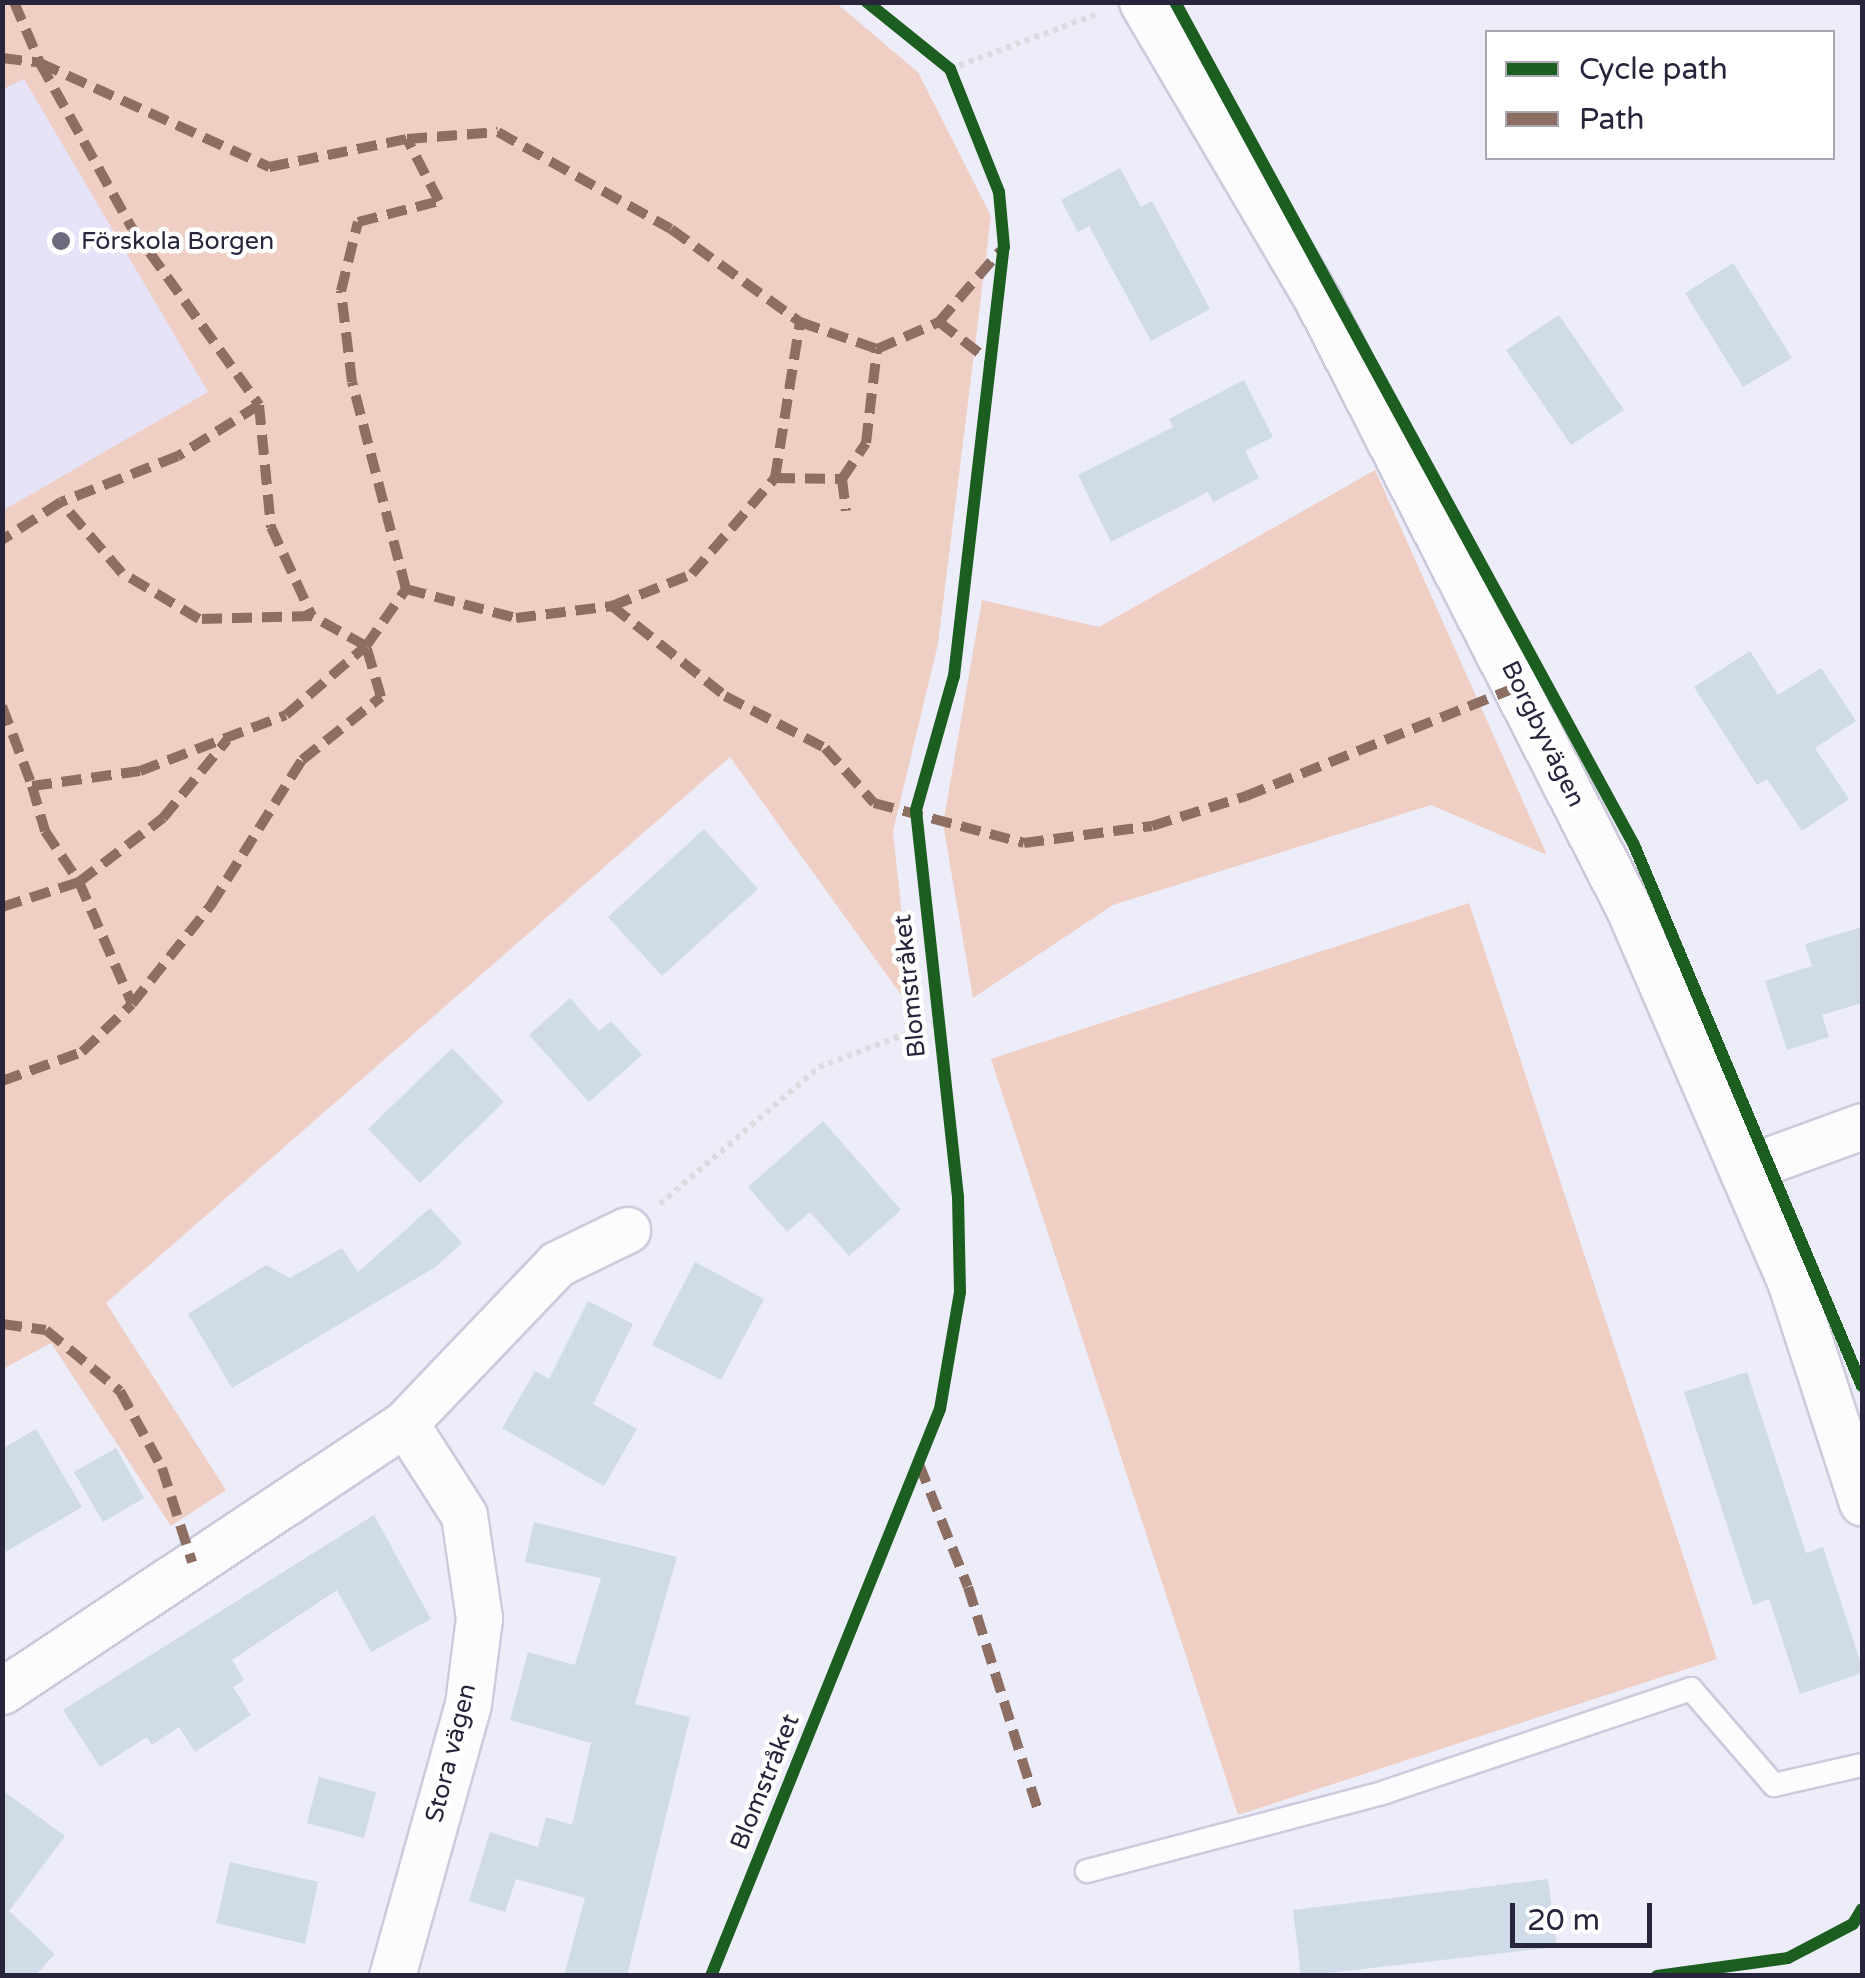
<!DOCTYPE html>
<meta charset="utf-8">
<style>
body{margin:0}
#map{position:relative;width:1865px;height:1978px;overflow:hidden;background:#edecf9;font-family:"Varela Round",sans-serif}
div>[style]{position:absolute}
.built>*{inset:0;background:#e6e3f8}
.green>*{inset:0;background:#efcfc3}
.building>*{inset:0;background:#cfdce8}
.path>*{height:6px;margin-top:-3px;transform-origin:0;background:repeating-linear-gradient(90deg,#dcdce0 0 5px,transparent 0 10px)}
.roads{filter:drop-shadow(2px 0 #cccadc) drop-shadow(-2px 0 #cccadc) drop-shadow(0 2px #cccadc) drop-shadow(0 -2px #cccadc)}
.service>*{height:22px;margin:-11px;padding:0 11px;transform-origin:11px;border-radius:11px;background:#fcfcfe}
.minor>*{height:45px;margin:-22.5px;padding:0 22.5px;transform-origin:22.5px;border-radius:22.5px;background:#fcfcfe}
.quiet>*{height:10px;margin-top:-5px;transform-origin:0;background:repeating-linear-gradient(90deg,#8d6e63 0 20px,transparent 0 30px)}
.cycleway>*{height:12px;margin:-6px;padding:0 6px;transform-origin:6px;border-radius:6px;background:#1b5e20}
.dots>*{width:28px;height:28px;translate:-50% -50%;box-sizing:border-box;border:5px solid #fff;border-radius:50%}
span{translate:-50% -50%;white-space:nowrap;text-align:center;line-height:1.15;-webkit-text-stroke:9px #fff;paint-order:stroke}
.poi-label{font-size:25px;color:#28243b}
.left{translate:0 -50%;text-align:left}
.street-label{font-size:25px;color:#28243b}
.frame{position:absolute;inset:0;border:5px solid #28243b;pointer-events:none}
.legend{position:absolute;left:1485px;top:30px;width:350px;height:130px;box-sizing:border-box;background:#fff;border:2px solid #a9a7b1;margin:0;padding:12px 18px;list-style:none;font-size:30px;color:#28243b}
.legend li{display:flex;align-items:center;gap:20px;height:50px}
.legend b{width:50px;border:2px solid #a9a7b1}
.scale{position:absolute;left:1510px;top:1903px;width:142px;height:45px;box-sizing:border-box;border:5px solid #28243b;border-top:0;padding-left:12px;font-size:30px;line-height:35px;white-space:nowrap;color:#28243b;-webkit-text-stroke:8px #fff;paint-order:stroke}
</style>
<div id="map">
<div class="built">
<div style="clip-path:polygon(24px 78px,208px 392px,3px 511px,2px 89px)"></div>
</div>
<div class="green">
<div style="clip-path:polygon(3px 2px,836px 3px,918px 72px,991px 216px,938px 644px,893px 831px,912px 1010px,730px 757px,106px 1303px,226px 1490px,171px 1526px,51px 1343px,3px 1369px,2px 511px,208px 392px,24px 79px,3px 89px)"></div>
<div style="clip-path:polygon(1375px 470px,1547px 855px,1431px 805px,1113px 905px,973px 998px,943px 824px,982px 600px,1099px 627px)"></div>
<div style="clip-path:polygon(1469px 903px,1717px 1659px,1238px 1815px,991px 1059px)"></div>
</div>
<div class="building">
<div style="clip-path:polygon(1120px 168px,1141px 207px,1152px 201px,1210px 309px,1151px 341px,1089px 226px,1078px 232px,1061px 200px)"></div>
<div style="clip-path:polygon(1733px 263px,1792px 358px,1743px 387px,1685px 293px)"></div>
<div style="clip-path:polygon(1559px 315px,1624px 410px,1571px 445px,1506px 350px)"></div>
<div style="clip-path:polygon(1244px 380px,1273px 437px,1245px 451px,1259px 478px,1213px 502px,1208px 492px,1111px 542px,1078px 475px,1173px 427px,1169px 419px)"></div>
<div style="clip-path:polygon(1750px 651px,1778px 695px,1821px 668px,1856px 721px,1815px 748px,1849px 799px,1802px 831px,1767px 779px,1757px 785px,1694px 687px)"></div>
<div style="clip-path:polygon(704px 829px,758px 889px,662px 976px,608px 917px)"></div>
<div style="clip-path:polygon(1862px 927px,1862px 1003px,1822px 1015px,1829px 1037px,1787px 1050px,1765px 981px,1812px 966px,1805px 944px)"></div>
<div style="clip-path:polygon(570px 998px,599px 1031px,611px 1021px,642px 1055px,589px 1102px,529px 1035px)"></div>
<div style="clip-path:polygon(452px 1048px,504px 1102px,420px 1183px,368px 1129px)"></div>
<div style="clip-path:polygon(823px 1121px,901px 1210px,849px 1256px,810px 1212px,787px 1232px,748px 1187px)"></div>
<div style="clip-path:polygon(430px 1208px,462px 1243px,434px 1268px,232px 1388px,188px 1314px,266px 1265px,290px 1278px,342px 1248px,358px 1272px)"></div>
<div style="clip-path:polygon(695px 1262px,764px 1299px,721px 1380px,652px 1345px)"></div>
<div style="clip-path:polygon(588px 1301px,633px 1324px,593px 1404px,637px 1429px,604px 1486px,502px 1428px,535px 1371px,549px 1379px)"></div>
<div style="clip-path:polygon(1747px 1372px,1806px 1553px,1823px 1547px,1862px 1667px,1862px 1673px,1800px 1694px,1769px 1599px,1753px 1605px,1684px 1392px)"></div>
<div style="clip-path:polygon(36px 1429px,82px 1507px,2px 1554px,2px 1449px)"></div>
<div style="clip-path:polygon(116px 1448px,144px 1498px,103px 1522px,74px 1472px)"></div>
<div style="clip-path:polygon(374px 1515px,431px 1619px,371px 1652px,337px 1590px,232px 1660px,244px 1680px,233px 1687px,251px 1715px,195px 1752px,179px 1727px,152px 1745px,147px 1737px,100px 1767px,63px 1710px)"></div>
<div style="clip-path:polygon(534px 1522px,677px 1557px,635px 1704px,690px 1717px,627px 1976px,564px 1976px,585px 1898px,516px 1879px,505px 1912px,469px 1901px,490px 1832px,538px 1847px,546px 1817px,572px 1825px,591px 1743px,510px 1720px,528px 1652px,575px 1665px,601px 1578px,525px 1562px)"></div>
<div style="clip-path:polygon(319px 1777px,376px 1792px,364px 1838px,307px 1823px)"></div>
<div style="clip-path:polygon(2px 1790px,65px 1836px,9px 1911px,55px 1954px,35px 1976px,2px 1976px)"></div>
<div style="clip-path:polygon(230px 1862px,318px 1882px,305px 1944px,216px 1923px)"></div>
<div style="clip-path:polygon(1548px 1879px,1557px 1947px,1301px 1976px,1293px 1910px)"></div>
</div>
<div class="path">
<div style="left:950px;top:69px;width:157px;rotate:-20.5deg"></div>
<div style="left:660px;top:1204px;width:210px;rotate:-40.7deg"></div>
<div style="left:819px;top:1067px;width:124px;rotate:-20.8deg"></div>
</div>
<div class="roads">
<div class="service">
<div style="left:1087px;top:1871px;width:308px;rotate:-14.8deg"></div>
<div style="left:1385px;top:1792px;width:323px;rotate:-18.6deg"></div>
<div style="left:1691px;top:1689px;width:127px;rotate:49.2deg"></div>
<div style="left:1774px;top:1785px;width:90px;rotate:-12.8deg"></div>
</div>
<div class="minor">
<div style="left:1142px;top:2px;width:347px;rotate:59.5deg"></div>
<div style="left:1318px;top:301px;width:683px;rotate:62.91deg"></div>
<div style="left:1629px;top:909px;width:405px;rotate:66.6deg"></div>
<div style="left:1790px;top:1281px;width:233px;rotate:72deg"></div>
<div style="left:1742px;top:1170px;width:128px;rotate:-20.1deg"></div>
<div style="left:2px;top:1691px;width:484px;rotate:-33.6deg"></div>
<div style="left:392px;top:1976px;width:282px;rotate:-74.4deg"></div>
<div style="left:468px;top:1704px;width:87px;rotate:-82.7deg"></div>
<div style="left:479px;top:1618px;width:104px;rotate:-98.3deg"></div>
<div style="left:464px;top:1515px;width:109px;rotate:-122.7deg"></div>
<div style="left:405px;top:1423px;width:220px;rotate:-46.3deg"></div>
<div style="left:557px;top:1264px;width:78px;rotate:-25.9deg"></div>
</div>
</div>
<div class="quiet">
<div style="left:14px;top:2px;width:66px;rotate:66.9deg"></div>
<div style="left:40px;top:63px;width:252px;rotate:24.4deg"></div>
<div style="left:269px;top:167px;width:141px;rotate:-11.5deg"></div>
<div style="left:407px;top:139px;width:91px;rotate:-4.4deg"></div>
<div style="left:498px;top:132px;width:198px;rotate:29.3deg"></div>
<div style="left:671px;top:229px;width:159px;rotate:35.8deg"></div>
<div style="left:800px;top:322px;width:82px;rotate:19.3deg"></div>
<div style="left:877px;top:349px;width:68px;rotate:-23.5deg"></div>
<div style="left:939px;top:322px;width:94px;rotate:-49.3deg"></div>
<div style="left:2px;top:58px;width:38px;rotate:7deg"></div>
<div style="left:40px;top:63px;width:189px;rotate:60.9deg"></div>
<div style="left:132px;top:228px;width:218px;rotate:54.3deg"></div>
<div style="left:259px;top:405px;width:96px;rotate:147.8deg"></div>
<div style="left:178px;top:456px;width:126px;rotate:158.5deg"></div>
<div style="left:61px;top:502px;width:70px;rotate:147.2deg"></div>
<div style="left:939px;top:322px;width:66px;rotate:37.6deg"></div>
<div style="left:259px;top:405px;width:123px;rotate:84.4deg"></div>
<div style="left:271px;top:527px;width:98px;rotate:65.3deg"></div>
<div style="left:775px;top:478px;width:67px;rotate:0.9deg"></div>
<div style="left:842px;top:479px;width:43px;rotate:-56.3deg"></div>
<div style="left:866px;top:443px;width:95px;rotate:-83.3deg"></div>
<div style="left:842px;top:479px;width:32px;rotate:83deg"></div>
<div style="left:406px;top:589px;width:114px;rotate:14.8deg"></div>
<div style="left:516px;top:618px;width:97px;rotate:-7.1deg"></div>
<div style="left:612px;top:606px;width:86px;rotate:-21.8deg"></div>
<div style="left:692px;top:574px;width:127px;rotate:-49.2deg"></div>
<div style="left:775px;top:478px;width:158px;rotate:-80.9deg"></div>
<div style="left:612px;top:606px;width:144px;rotate:38.5deg"></div>
<div style="left:725px;top:696px;width:113px;rotate:27.5deg"></div>
<div style="left:825px;top:748px;width:74px;rotate:48.3deg"></div>
<div style="left:874px;top:803px;width:155px;rotate:14.9deg"></div>
<div style="left:1024px;top:843px;width:129px;rotate:-7.6deg"></div>
<div style="left:1152px;top:826px;width:99px;rotate:-17.7deg"></div>
<div style="left:1246px;top:796px;width:295px;rotate:-21.9deg"></div>
<div style="left:2px;top:706px;width:85px;rotate:69.4deg"></div>
<div style="left:32px;top:786px;width:109px;rotate:-7.9deg"></div>
<div style="left:140px;top:771px;width:156px;rotate:-21deg"></div>
<div style="left:286px;top:715px;width:106px;rotate:-40.8deg"></div>
<div style="left:366px;top:646px;width:62px;rotate:-150.9deg"></div>
<div style="left:312px;top:616px;width:113px;rotate:178.5deg"></div>
<div style="left:199px;top:619px;width:90px;rotate:-149.1deg"></div>
<div style="left:122px;top:573px;width:94px;rotate:-130.7deg"></div>
<div style="left:32px;top:786px;width:47px;rotate:73.9deg"></div>
<div style="left:45px;top:831px;width:61px;rotate:56.3deg"></div>
<div style="left:79px;top:882px;width:106px;rotate:-37.3deg"></div>
<div style="left:163px;top:818px;width:101px;rotate:-50.6deg"></div>
<div style="left:2px;top:907px;width:81px;rotate:-18deg"></div>
<div style="left:79px;top:882px;width:133px;rotate:66.5deg"></div>
<div style="left:2px;top:1081px;width:85px;rotate:-19.9deg"></div>
<div style="left:82px;top:1052px;width:69px;rotate:-43.8deg"></div>
<div style="left:132px;top:1004px;width:127px;rotate:-51.4deg"></div>
<div style="left:211px;top:905px;width:171px;rotate:-57.9deg"></div>
<div style="left:302px;top:760px;width:101px;rotate:-38.6deg"></div>
<div style="left:381px;top:697px;width:53px;rotate:-106.4deg"></div>
<div style="left:366px;top:646px;width:70px;rotate:-54.9deg"></div>
<div style="left:406px;top:589px;width:214px;rotate:-104.6deg"></div>
<div style="left:352px;top:382px;width:92px;rotate:-96.9deg"></div>
<div style="left:341px;top:291px;width:71px;rotate:-76.2deg"></div>
<div style="left:358px;top:222px;width:84px;rotate:-14.5deg"></div>
<div style="left:439px;top:201px;width:70px;rotate:-117.3deg"></div>
<div style="left:2px;top:1324px;width:44px;rotate:7.8deg"></div>
<div style="left:46px;top:1330px;width:96px;rotate:39.5deg"></div>
<div style="left:120px;top:1391px;width:88px;rotate:61.4deg"></div>
<div style="left:162px;top:1468px;width:99px;rotate:72.3deg"></div>
<div style="left:919px;top:1464px;width:132px;rotate:68.3deg"></div>
<div style="left:968px;top:1587px;width:238px;rotate:72.6deg"></div>
</div>
<div class="cycleway">
<div style="left:1175px;top:2px;width:960px;rotate:61.43deg"></div>
<div style="left:1634px;top:845px;width:587px;rotate:67.15deg"></div>
<div style="left:711px;top:1976px;width:611px;rotate:-68.01deg"></div>
<div style="left:940px;top:1409px;width:119px;rotate:-80.3deg"></div>
<div style="left:960px;top:1292px;width:95px;rotate:-91.2deg"></div>
<div style="left:958px;top:1197px;width:389px;rotate:-96.2deg"></div>
<div style="left:916px;top:810px;width:139px;rotate:-74.2deg"></div>
<div style="left:954px;top:676px;width:432px;rotate:-83.4deg"></div>
<div style="left:1004px;top:247px;width:55px;rotate:-95.2deg"></div>
<div style="left:999px;top:192px;width:132px;rotate:-111.7deg"></div>
<div style="left:950px;top:69px;width:107px;rotate:-141.1deg"></div>
<div style="left:1657px;top:1976px;width:132px;rotate:-7.8deg"></div>
<div style="left:1788px;top:1958px;width:73px;rotate:-27.6deg"></div>
<div style="left:1853px;top:1924px;width:17px;rotate:-59deg"></div>
</div>
<div class="dots">
<div style="left:61px;top:241px;background:#6d6a7e"></div>
</div>
<div class="poi-label">
<span class="left" style="left:81px;top:241px">Förskola Borgen</span>
</div>
<div class="street-label">
<span style="left:1543px;top:734px;rotate:64deg">Borgbyvägen</span>
<span style="left:910px;top:986px;rotate:-96deg">Blomstråket</span>
<span style="left:451px;top:1753px;rotate:-76deg">Stora vägen</span>
<span style="left:765px;top:1782px;rotate:-68deg">Blomstråket</span>
</div>
<div class="frame"></div>
<ul class="legend">
<li><b style="height:12px;background:#1b5e20"></b>Cycle path</li>
<li><b style="height:12px;background:#8d6e63"></b>Path</li>
</ul>
<div class="scale">20 m</div>
</div>
